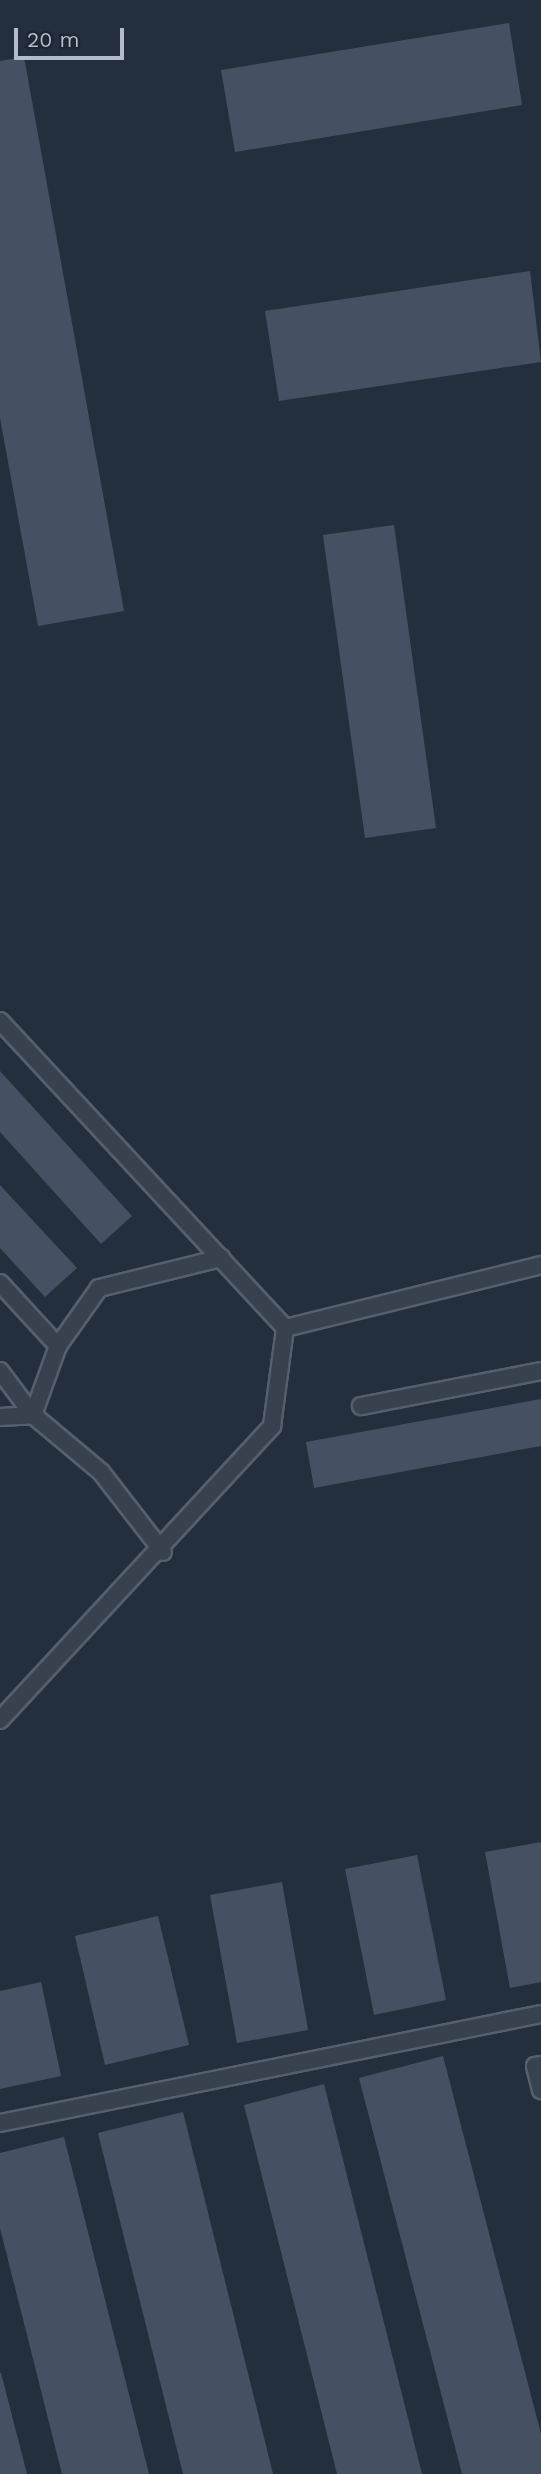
<!DOCTYPE html>
<style>
body{margin:0}
#map{position:relative;width:541px;height:2474px;overflow:hidden;background:#242f3e;font-family:"Work Sans",sans-serif}
div>[style]{position:absolute}
.building>*{inset:0;background:#455162}
.roads{filter:drop-shadow(2px 0 #565f6c) drop-shadow(-2px 0 #565f6c) drop-shadow(0 2px #565f6c) drop-shadow(0 -2px #565f6c)}
.lane>*{height:16px;margin:-8px;padding:0 8px;transform-origin:8px;border-radius:8px;background:#38414e}
span{translate:-50% -50%;white-space:nowrap;text-align:center;line-height:1.15;-webkit-text-stroke:6px #1d2633;paint-order:stroke}
.scale{position:absolute;left:14px;top:28px;width:110px;height:32px;box-sizing:border-box;border:4px solid #b4bcc9;border-top:0;padding-left:9px;font-size:21px;line-height:24px;white-space:nowrap;color:#b4bcc9;-webkit-text-stroke:5px #1d2633;paint-order:stroke}
</style>
<div id="map">
<div class="building">
<div style="clip-path:polygon(509px 23px,522px 105px,235px 152px,221px 70px)"></div>
<div style="clip-path:polygon(24px 57px,124px 611px,38px 626px,0 418px,0 61px)"></div>
<div style="clip-path:polygon(530px 271px,541px 362px,279px 401px,265px 311px)"></div>
<div style="clip-path:polygon(394px 525px,436px 828px,365px 838px,323px 535px)"></div>
<div style="clip-path:polygon(0 1071px,132px 1216px,101px 1244px,0 1132px)"></div>
<div style="clip-path:polygon(0 1185px,77px 1268px,45px 1297px,0 1248px)"></div>
<div style="clip-path:polygon(541px 1399px,541px 1446px,314px 1488px,306px 1442px)"></div>
<div style="clip-path:polygon(541px 1842px,541px 1982px,510px 1988px,485px 1852px)"></div>
<div style="clip-path:polygon(417px 1855px,446px 2000px,374px 2015px,345px 1869px)"></div>
<div style="clip-path:polygon(282px 1882px,308px 2030px,237px 2043px,210px 1895px)"></div>
<div style="clip-path:polygon(158px 1916px,189px 2045px,105px 2065px,75px 1936px)"></div>
<div style="clip-path:polygon(41px 1982px,61px 2076px,0 2089px,0 1991px)"></div>
<div style="clip-path:polygon(443px 2056px,541px 2434px,541px 2474px,462px 2474px,359px 2078px)"></div>
<div style="clip-path:polygon(324px 2084px,422px 2474px,337px 2474px,244px 2105px)"></div>
<div style="clip-path:polygon(183px 2112px,273px 2474px,183px 2474px,98px 2133px)"></div>
<div style="clip-path:polygon(64px 2137px,149px 2474px,62px 2474px,0 2228px,0 2153px)"></div>
<div style="clip-path:polygon(0 2373px,1px 2373px,27px 2474px,0 2474px)"></div>
</div>
<div class="roads">
<div class="lane">
<div style="left:0;top:1021px;width:419px;rotate:47.1deg"></div>
<div style="left:0;top:1283px;width:86px;rotate:47.4deg"></div>
<div style="left:0;top:1371px;width:55px;rotate:53.1deg"></div>
<div style="left:33px;top:1415px;width:89px;rotate:40deg"></div>
<div style="left:101px;top:1472px;width:101px;rotate:52.2deg"></div>
<div style="left:361px;top:1406px;width:183px;rotate:-11deg"></div>
<div style="left:0;top:1417px;width:33px;rotate:-3deg"></div>
<div style="left:33px;top:1415px;width:73px;rotate:-70.1deg"></div>
<div style="left:58px;top:1346px;width:71px;rotate:-54.7deg"></div>
<div style="left:99px;top:1288px;width:126px;rotate:-13.8deg"></div>
<div style="left:0;top:1720px;width:401px;rotate:-47.2deg"></div>
<div style="left:272px;top:1426px;width:99px;rotate:-82.4deg"></div>
<div style="left:285px;top:1328px;width:264px;rotate:-13.8deg"></div>
<div style="left:541px;top:2065px;width:6px;rotate:171deg"></div>
<div style="left:535px;top:2066px;width:25px;rotate:76deg"></div>
<div style="left:0;top:2123px;width:552px;rotate:-11.39deg"></div>
</div>
</div>
<div class="scale">20 m</div>
</div>
